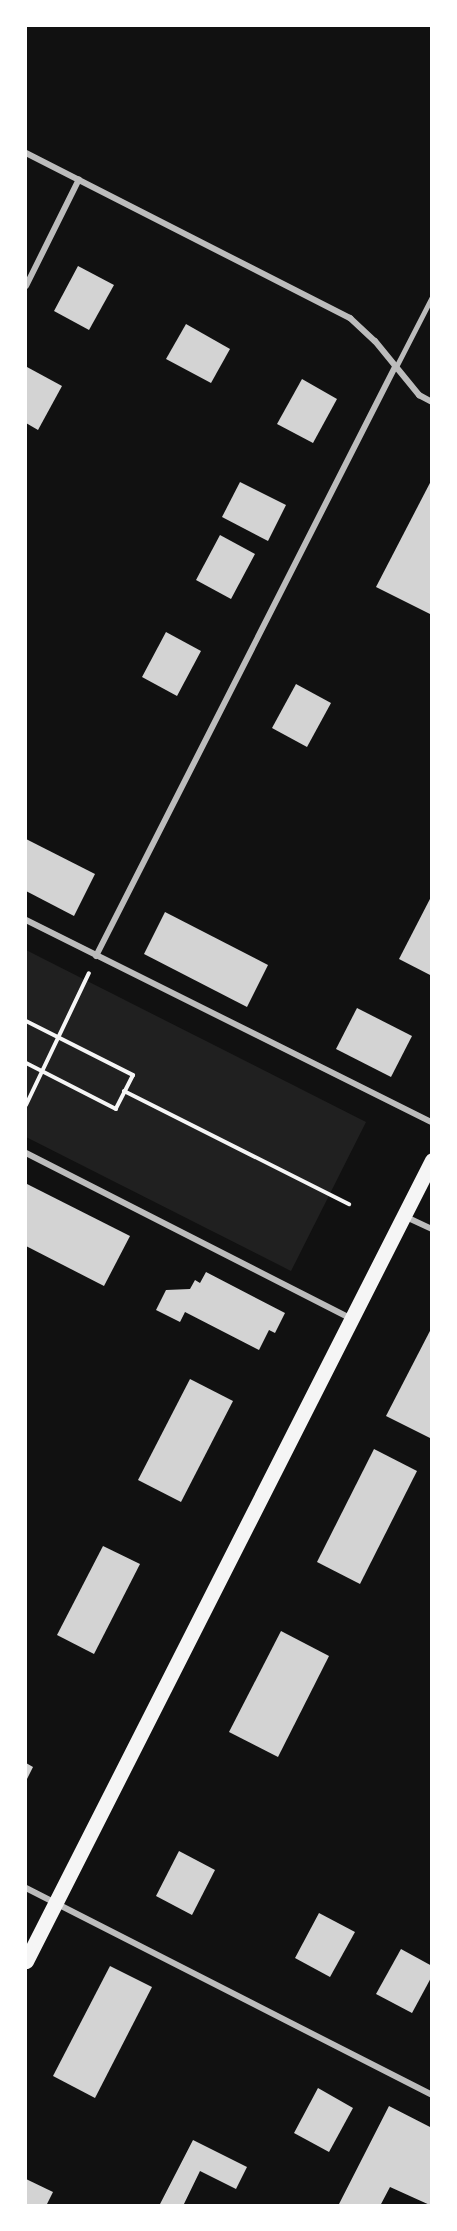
<!DOCTYPE html>
<style>
body{margin:0}
#map{position:relative;width:457px;height:2231px;overflow:hidden;background:#111;font-family:"Fira Sans",sans-serif}
div>[style]{position:absolute}
.green>*{inset:0;background:#202020}
.building>*{inset:0;background:#d3d3d3}
.path>*{height:4px;margin:-2px;padding:0 2px;transform-origin:2px;border-radius:2px;background:#f5f5f5}
.service>*{height:4.5px;margin:-2.25px;padding:0 2.25px;transform-origin:2.25px;border-radius:2.25px;background:#bcbcbc}
.minor>*{height:6px;margin:-3px;padding:0 3px;transform-origin:3px;border-radius:3px;background:#bcbcbc}
.primary>*{height:15px;margin:-7.5px;padding:0 7.5px;transform-origin:7.5px;border-radius:7.5px;background:#f5f5f5}
span{translate:-50% -50%;white-space:nowrap;text-align:center;line-height:1.15;-webkit-text-stroke:5px #fff;paint-order:stroke}
.frame{position:absolute;inset:0;border:27px solid #fff;pointer-events:none}
</style>
<div id="map">
<div class="green">
<div style="clip-path:polygon(26px 950px,366px 1122px,291px 1271px,26px 1137px)"></div>
</div>
<div class="building">
<div style="clip-path:polygon(78px 266px,114px 285px,89px 330px,54px 311px)"></div>
<div style="clip-path:polygon(186px 324px,230px 349px,211px 383px,166px 359px)"></div>
<div style="clip-path:polygon(27px 367px,62px 386px,38px 430px,26px 423px)"></div>
<div style="clip-path:polygon(302px 379px,337px 399px,313px 443px,277px 424px)"></div>
<div style="clip-path:polygon(432px 479px,432px 615px,376px 587px)"></div>
<div style="clip-path:polygon(240px 482px,286px 505px,268px 541px,222px 517px)"></div>
<div style="clip-path:polygon(220px 535px,255px 554px,231px 599px,196px 580px)"></div>
<div style="clip-path:polygon(166px 632px,201px 651px,177px 696px,142px 677px)"></div>
<div style="clip-path:polygon(296px 684px,331px 703px,307px 747px,272px 728px)"></div>
<div style="clip-path:polygon(26px 839px,95px 874px,74px 916px,26px 891px)"></div>
<div style="clip-path:polygon(432px 895px,432px 976px,399px 959px)"></div>
<div style="clip-path:polygon(165px 912px,268px 965px,247px 1007px,144px 954px)"></div>
<div style="clip-path:polygon(357px 1008px,412px 1036px,391px 1077px,336px 1049px)"></div>
<div style="clip-path:polygon(27px 1184px,130px 1236px,104px 1286px,26px 1246px)"></div>
<div style="clip-path:polygon(206px 1272px,285px 1313px,275px 1333px,269px 1330px,259px 1350px,185px 1312px,180px 1322px,156px 1310px,166px 1290px,190px 1289px,195px 1280px,200px 1283px)"></div>
<div style="clip-path:polygon(432px 1327px,432px 1439px,386px 1416px)"></div>
<div style="clip-path:polygon(190px 1379px,233px 1401px,181px 1502px,138px 1480px)"></div>
<div style="clip-path:polygon(374px 1449px,417px 1471px,360px 1584px,317px 1562px)"></div>
<div style="clip-path:polygon(103px 1546px,140px 1564px,94px 1654px,57px 1635px)"></div>
<div style="clip-path:polygon(281px 1631px,329px 1656px,278px 1757px,229px 1732px)"></div>
<div style="clip-path:polygon(26px 1763px,33px 1767px,26px 1781px)"></div>
<div style="clip-path:polygon(179px 1851px,215px 1870px,192px 1915px,156px 1896px)"></div>
<div style="clip-path:polygon(319px 1913px,355px 1932px,330px 1977px,295px 1958px)"></div>
<div style="clip-path:polygon(401px 1949px,432px 1966px,432px 1976px,412px 2013px,376px 1994px)"></div>
<div style="clip-path:polygon(110px 1966px,152px 1987px,95px 2098px,53px 2076px)"></div>
<div style="clip-path:polygon(318px 2088px,353px 2108px,329px 2152px,294px 2133px)"></div>
<div style="clip-path:polygon(389px 2106px,432px 2128px,432px 2206px,390px 2187px,380px 2206px,338px 2206px)"></div>
<div style="clip-path:polygon(193px 2140px,247px 2167px,236px 2189px,200px 2171px,183px 2206px,159px 2206px)"></div>
<div style="clip-path:polygon(26px 2179px,53px 2192px,46px 2206px,26px 2206px)"></div>
</div>
<div class="path">
<div style="left:26px;top:1021px;width:120px;rotate:26.8deg"></div>
<div style="left:133px;top:1075px;width:38px;rotate:117deg"></div>
<div style="left:116px;top:1109px;width:101px;rotate:-152.9deg"></div>
<div style="left:124px;top:1091px;width:252px;rotate:26.7deg"></div>
<div style="left:26px;top:1105px;width:146px;rotate:-64.5deg"></div>
</div>
<div class="service">
<div style="left:396px;top:367px;width:79px;rotate:-62.8deg"></div>
</div>
<div class="minor">
<div style="left:26px;top:153px;width:364px;rotate:27deg"></div>
<div style="left:350px;top:318px;width:34px;rotate:43deg"></div>
<div style="left:375px;top:341px;width:70px;rotate:50.8deg"></div>
<div style="left:419px;top:395px;width:15px;rotate:28deg"></div>
<div style="left:26px;top:286px;width:119px;rotate:-63.6deg"></div>
<div style="left:26px;top:920px;width:453px;rotate:26.5deg"></div>
<div style="left:96px;top:956px;width:661px;rotate:-63.09deg"></div>
<div style="left:26px;top:1153px;width:364px;rotate:27deg"></div>
<div style="left:404px;top:1216px;width:31px;rotate:25deg"></div>
<div style="left:26px;top:1888px;width:456px;rotate:27deg"></div>
</div>
<div class="primary">
<div style="left:26px;top:1961px;width:898px;rotate:-63.12deg"></div>
</div>
<div class="frame"></div>
</div>
